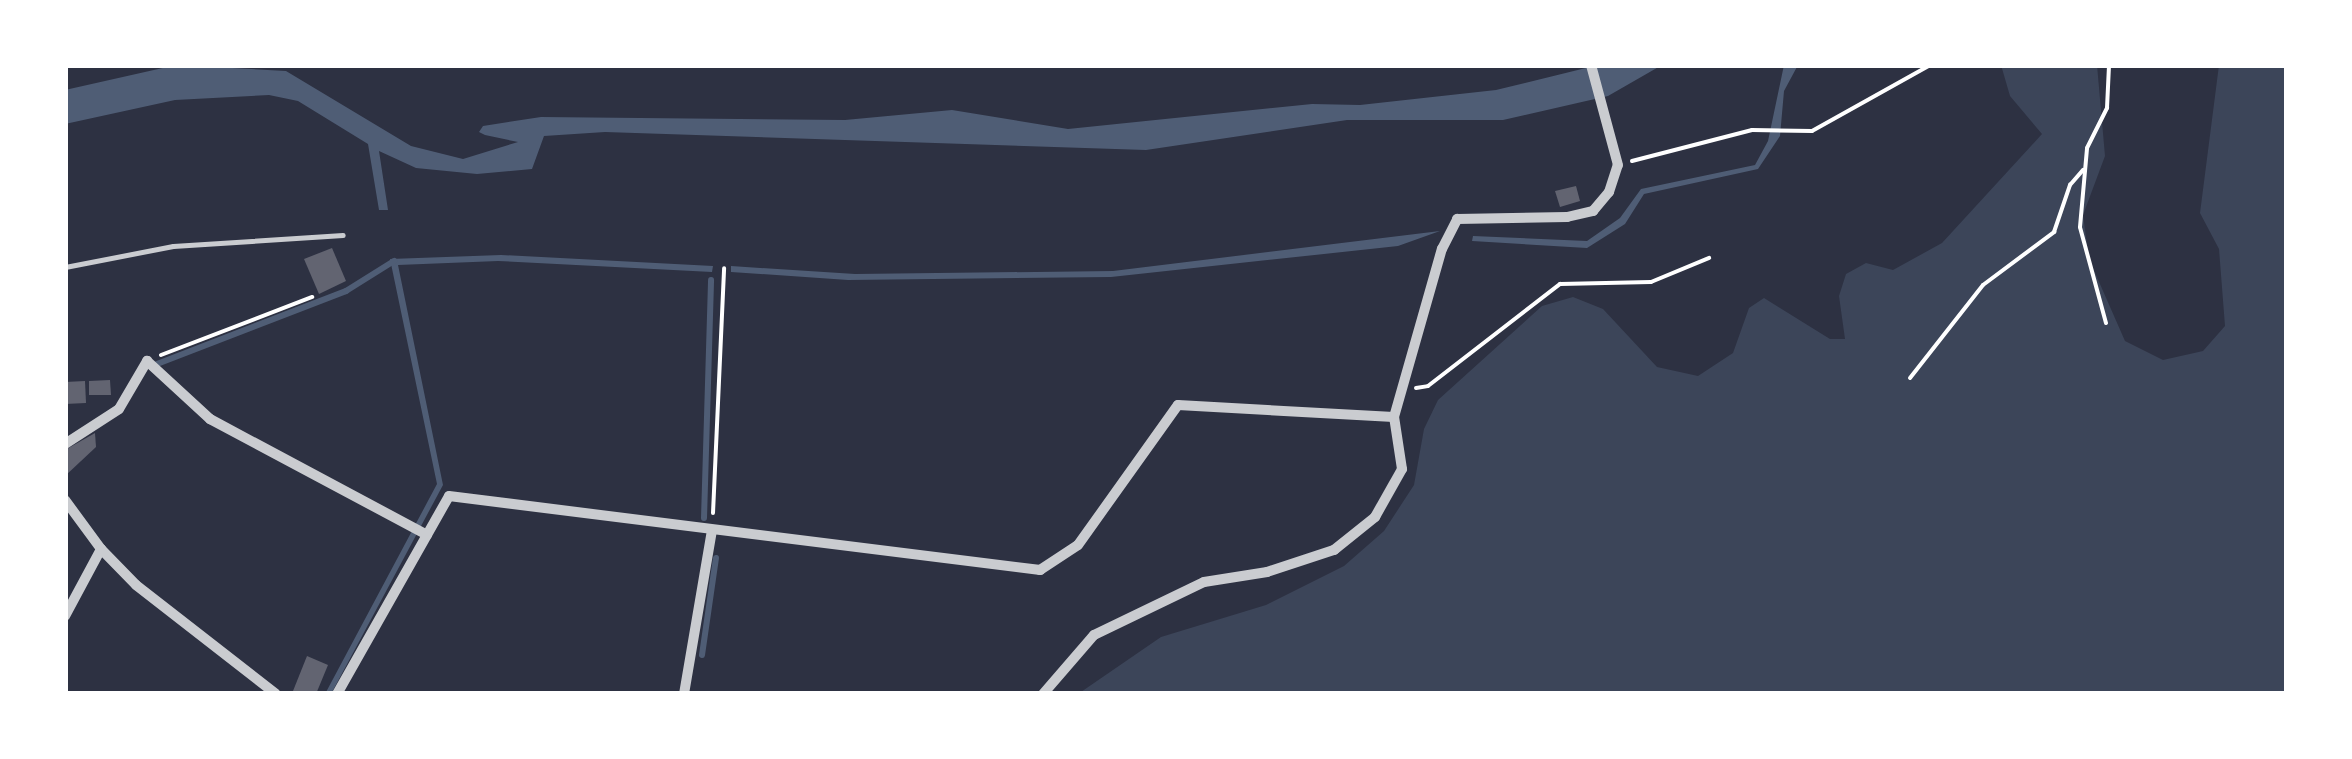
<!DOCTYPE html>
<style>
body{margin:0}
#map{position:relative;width:2352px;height:759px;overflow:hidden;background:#2d3142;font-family:"Golos Text",sans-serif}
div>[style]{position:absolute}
.green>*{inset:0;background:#3c4559}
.water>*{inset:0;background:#4f5d75}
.stream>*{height:6px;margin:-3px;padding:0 3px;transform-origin:3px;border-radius:3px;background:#4f5d75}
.building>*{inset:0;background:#626471}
.path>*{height:4px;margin:-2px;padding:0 2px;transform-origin:2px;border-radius:2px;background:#fff}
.service>*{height:5px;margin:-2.5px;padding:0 2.5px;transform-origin:2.5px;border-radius:2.5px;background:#caccd0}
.minor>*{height:10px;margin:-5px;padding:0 5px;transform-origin:5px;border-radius:5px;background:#caccd0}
span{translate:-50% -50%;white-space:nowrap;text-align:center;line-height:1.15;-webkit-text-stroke:8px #fff;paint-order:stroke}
.frame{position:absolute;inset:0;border:68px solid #fff;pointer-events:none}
</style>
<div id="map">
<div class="green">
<div style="clip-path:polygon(2001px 65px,2097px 65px,2105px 156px,2083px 215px,2089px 259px,2125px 341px,2163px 360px,2203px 351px,2225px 326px,2219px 249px,2200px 213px,2219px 65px,2287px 65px,2287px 694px,1078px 694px,1161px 637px,1266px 605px,1344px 566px,1384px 531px,1414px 485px,1424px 429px,1438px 400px,1542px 306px,1573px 297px,1603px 309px,1657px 367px,1698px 376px,1733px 353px,1749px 308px,1764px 298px,1830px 339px,1845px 339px,1839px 296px,1846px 274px,1866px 263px,1893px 270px,1942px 243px,2042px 134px,2010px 96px)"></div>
</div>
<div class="water">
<div style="clip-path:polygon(176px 65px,286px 71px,411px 146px,463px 159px,518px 142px,485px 135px,479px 132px,483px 126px,541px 117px,845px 120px,952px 110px,1068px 129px,1312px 104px,1360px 105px,1496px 90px,1598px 65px,1662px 65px,1608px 96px,1503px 120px,1347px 120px,1146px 150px,605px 132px,544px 136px,532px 169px,477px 174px,416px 168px,379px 151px,388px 210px,379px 210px,368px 144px,298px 101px,269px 95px,175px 100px,65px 124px,65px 90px)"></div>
<div style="clip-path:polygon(1784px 65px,1798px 65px,1784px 91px,1780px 136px,1758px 169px,1644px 194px,1625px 224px,1587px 248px,1472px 241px,1473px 236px,1587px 241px,1620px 218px,1641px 189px,1755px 165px,1768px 141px)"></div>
<div style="clip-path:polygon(1440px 231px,1398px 246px,1111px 277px,848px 280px,731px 272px,731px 266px,855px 274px,1113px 271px)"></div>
<div style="clip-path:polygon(501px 255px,713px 266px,712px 272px,498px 261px,398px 265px,443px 485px,331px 694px,325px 694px,437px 484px,390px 259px)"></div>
</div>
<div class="stream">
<div style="left:157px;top:364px;width:203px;rotate:-21.1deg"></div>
<div style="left:346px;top:291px;width:57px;rotate:-32deg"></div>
<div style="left:704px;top:518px;width:238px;rotate:-88.3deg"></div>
<div style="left:702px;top:655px;width:98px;rotate:-81.8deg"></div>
</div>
<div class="building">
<div style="clip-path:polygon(1576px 186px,1580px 201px,1560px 207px,1555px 191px)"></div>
<div style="clip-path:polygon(332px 248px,346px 281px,319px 294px,304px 259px)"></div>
<div style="clip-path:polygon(110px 380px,111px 395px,89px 395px,89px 381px)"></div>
<div style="clip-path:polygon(85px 381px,86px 403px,65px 404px,65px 382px)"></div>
<div style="clip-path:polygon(95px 433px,96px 447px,65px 476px,65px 450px)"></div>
<div style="clip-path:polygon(307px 656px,328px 665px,316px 694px,299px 694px,293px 691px)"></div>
</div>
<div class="path">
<div style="left:1632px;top:161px;width:124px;rotate:-14.5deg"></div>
<div style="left:1752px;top:130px;width:60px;rotate:1deg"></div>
<div style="left:1812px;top:131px;width:135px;rotate:-29.2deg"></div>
<div style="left:2106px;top:323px;width:99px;rotate:-105.2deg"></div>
<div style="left:2080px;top:227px;width:79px;rotate:-84.9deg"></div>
<div style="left:2087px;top:148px;width:45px;rotate:-63.4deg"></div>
<div style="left:2107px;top:108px;width:43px;rotate:-87.3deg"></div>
<div style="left:161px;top:355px;width:162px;rotate:-21deg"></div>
<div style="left:1910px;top:378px;width:118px;rotate:-51.9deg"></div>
<div style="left:1983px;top:285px;width:89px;rotate:-36.7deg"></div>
<div style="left:2054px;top:232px;width:50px;rotate:-71.2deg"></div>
<div style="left:2070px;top:185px;width:20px;rotate:-49deg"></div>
<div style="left:1416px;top:388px;width:12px;rotate:-9deg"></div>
<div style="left:1428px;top:386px;width:167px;rotate:-37.7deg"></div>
<div style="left:1560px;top:284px;width:91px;rotate:-1.3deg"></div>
<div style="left:1651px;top:282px;width:63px;rotate:-22.5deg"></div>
<div style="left:713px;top:513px;width:245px;rotate:-87.4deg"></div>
</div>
<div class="service">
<div style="left:65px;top:267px;width:110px;rotate:-11deg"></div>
<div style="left:173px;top:246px;width:170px;rotate:-3.7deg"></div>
</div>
<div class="minor">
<div style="left:65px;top:444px;width:64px;rotate:-32.9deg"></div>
<div style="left:119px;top:409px;width:56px;rotate:-59.7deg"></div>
<div style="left:147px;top:361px;width:86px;rotate:42.6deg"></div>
<div style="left:210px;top:419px;width:246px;rotate:28.1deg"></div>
<div style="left:65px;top:500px;width:61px;rotate:53.7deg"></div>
<div style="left:101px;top:549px;width:76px;rotate:118.2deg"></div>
<div style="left:101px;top:549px;width:50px;rotate:45.8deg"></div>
<div style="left:136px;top:585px;width:177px;rotate:37.9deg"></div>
<div style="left:337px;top:694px;width:227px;rotate:-60.5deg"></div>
<div style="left:449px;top:496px;width:596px;rotate:7.14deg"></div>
<div style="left:1040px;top:570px;width:45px;rotate:-33.3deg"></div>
<div style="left:1078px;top:545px;width:172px;rotate:-54.5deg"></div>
<div style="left:1178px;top:405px;width:216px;rotate:3.2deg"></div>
<div style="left:684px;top:694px;width:165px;rotate:-80.3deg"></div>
<div style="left:1043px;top:694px;width:78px;rotate:-49.2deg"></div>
<div style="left:1094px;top:635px;width:122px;rotate:-25.7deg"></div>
<div style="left:1204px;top:582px;width:64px;rotate:-9deg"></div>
<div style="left:1267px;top:572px;width:71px;rotate:-18.2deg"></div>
<div style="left:1334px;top:550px;width:53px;rotate:-38.8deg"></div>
<div style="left:1375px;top:517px;width:55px;rotate:-60.6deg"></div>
<div style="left:1402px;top:469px;width:53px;rotate:-98.7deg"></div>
<div style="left:1394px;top:417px;width:175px;rotate:-74.1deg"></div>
<div style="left:1442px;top:249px;width:34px;rotate:-63deg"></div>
<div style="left:1457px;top:219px;width:110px;rotate:-1deg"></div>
<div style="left:1567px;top:217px;width:27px;rotate:-13deg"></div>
<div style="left:1593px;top:211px;width:25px;rotate:-50deg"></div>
<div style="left:1609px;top:192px;width:28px;rotate:-72deg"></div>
<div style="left:1618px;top:165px;width:104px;rotate:-105.1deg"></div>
</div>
<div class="frame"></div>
</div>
